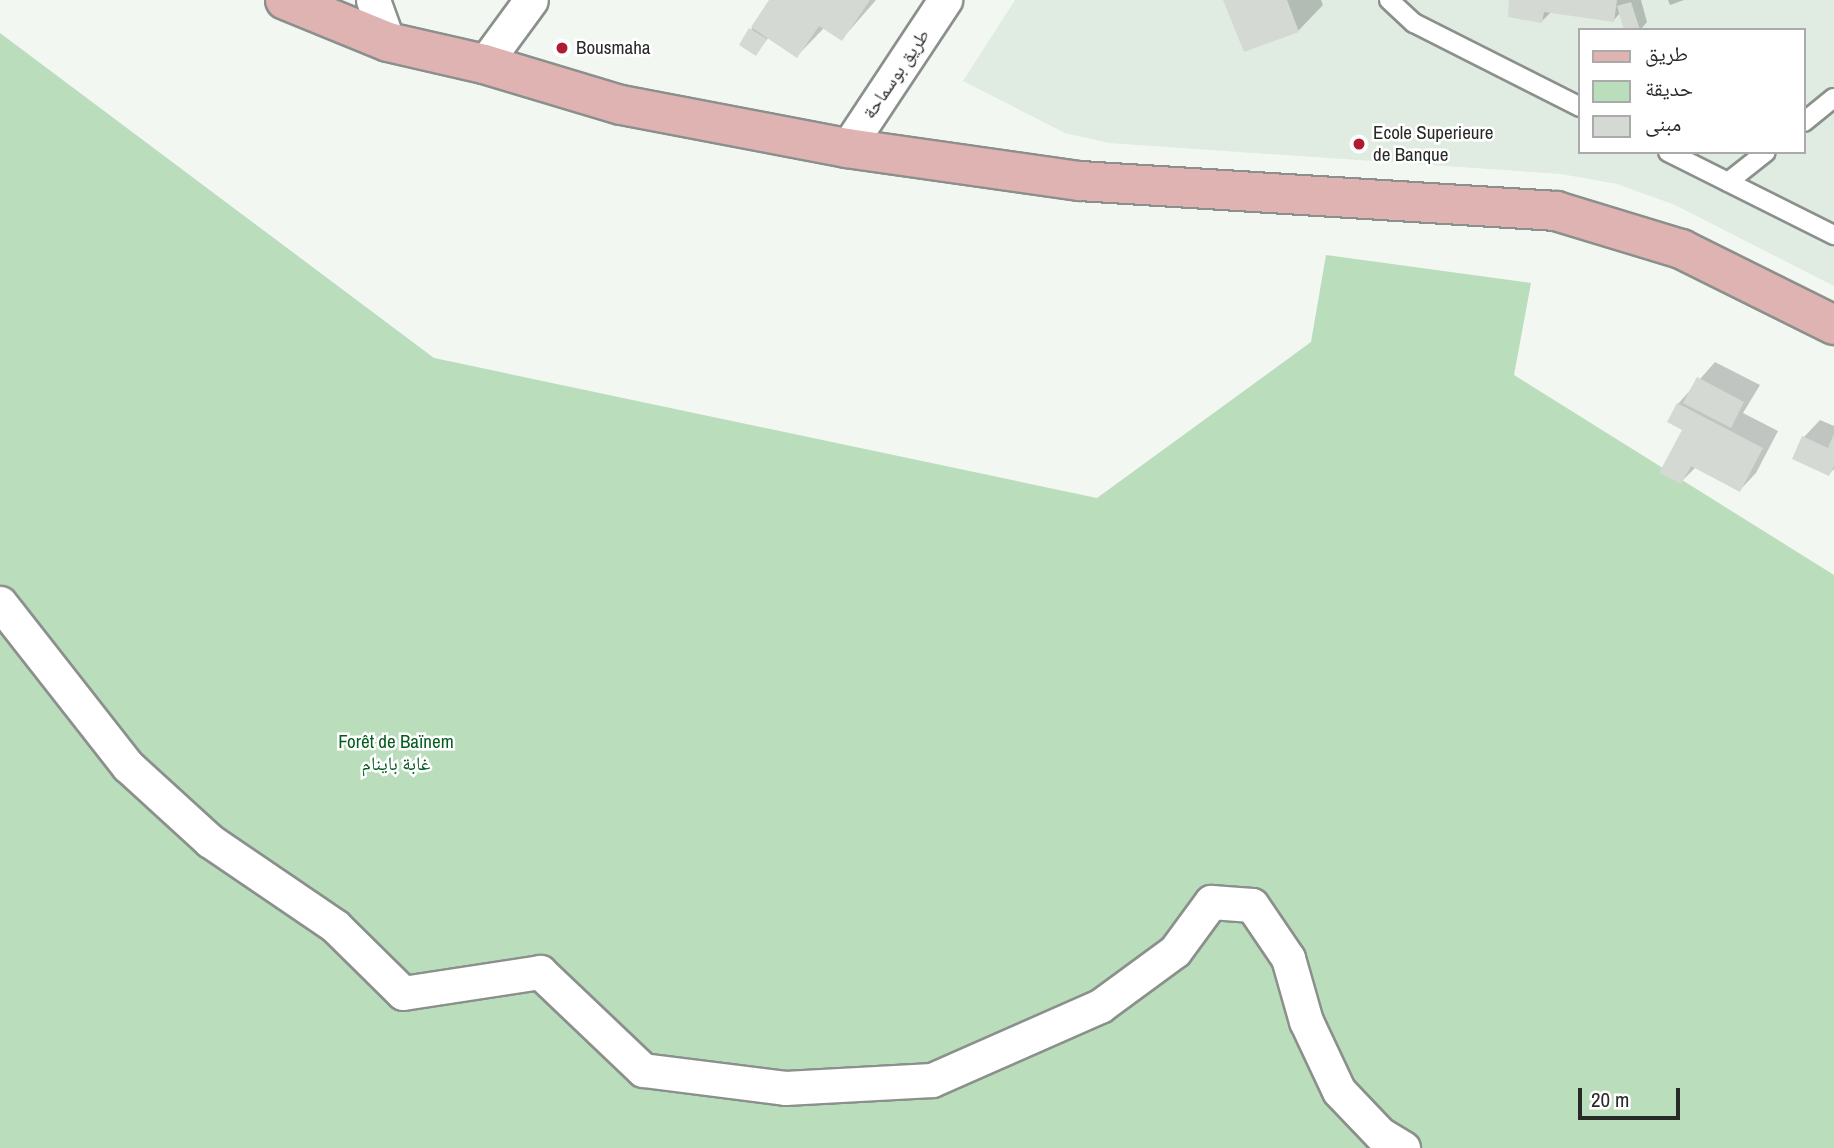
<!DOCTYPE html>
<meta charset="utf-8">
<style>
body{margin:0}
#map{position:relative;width:1834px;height:1148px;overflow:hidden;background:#f2f7f2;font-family:"Archivo Narrow","Noto Naskh Arabic",sans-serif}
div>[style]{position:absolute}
.built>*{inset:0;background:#e0ebe1}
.green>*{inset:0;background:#baddbc}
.shadow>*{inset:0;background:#0003}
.building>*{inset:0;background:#d4d9d4}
.roads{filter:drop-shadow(2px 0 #8b908c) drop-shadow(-2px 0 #8b908c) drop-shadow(0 2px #8b908c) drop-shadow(0 -2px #8b908c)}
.service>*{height:18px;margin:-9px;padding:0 9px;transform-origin:9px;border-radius:9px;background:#fff}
.minor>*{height:33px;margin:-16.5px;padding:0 16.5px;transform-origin:16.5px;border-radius:16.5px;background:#fff}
.primary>*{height:38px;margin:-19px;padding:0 19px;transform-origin:19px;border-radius:19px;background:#dfb3b2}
.dots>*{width:19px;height:19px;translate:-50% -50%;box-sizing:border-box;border:4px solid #fff;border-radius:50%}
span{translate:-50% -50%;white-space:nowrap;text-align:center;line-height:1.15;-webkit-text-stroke:5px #fff;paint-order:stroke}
.poi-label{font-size:19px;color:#282a28}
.left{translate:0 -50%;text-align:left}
.street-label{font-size:19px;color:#282a28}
.park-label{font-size:19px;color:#045c1e}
.legend{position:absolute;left:1578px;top:28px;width:228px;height:126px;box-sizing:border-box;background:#fff;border:2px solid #a9aaa9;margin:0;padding:9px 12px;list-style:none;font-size:21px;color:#282a28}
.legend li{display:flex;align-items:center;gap:14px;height:35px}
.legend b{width:35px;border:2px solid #a9aaa9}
.scale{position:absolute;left:1578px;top:1088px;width:102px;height:32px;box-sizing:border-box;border:4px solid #282a28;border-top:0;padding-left:9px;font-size:21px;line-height:24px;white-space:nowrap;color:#282a28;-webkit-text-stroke:5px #fff;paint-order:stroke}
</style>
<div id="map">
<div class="built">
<div style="clip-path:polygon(evenodd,1015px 0,1834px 0,1834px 286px,1675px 205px,1617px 184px,1561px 174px,1109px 143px,1065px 133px,963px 81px,1015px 0,1580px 30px,1804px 30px,1804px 152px,1580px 152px,1580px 30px)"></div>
</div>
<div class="green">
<div style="clip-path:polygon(0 33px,434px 358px,1097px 498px,1311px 342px,1326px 255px,1531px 283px,1514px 375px,1834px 575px,1834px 1148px,0 1148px)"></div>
</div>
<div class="shadow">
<div style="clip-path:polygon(771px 0,876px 0,842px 39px,825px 27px,797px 56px,769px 37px,756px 54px,741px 45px)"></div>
<div style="clip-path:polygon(1225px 0,1321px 0,1323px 5px,1299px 30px,1245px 50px)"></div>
<div style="clip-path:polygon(1511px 0,1641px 0,1647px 22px,1640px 30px,1620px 13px,1614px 20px,1552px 11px,1542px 21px)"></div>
<div style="clip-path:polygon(1668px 0,1684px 0,1670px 5px)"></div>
<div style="clip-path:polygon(1715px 362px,1760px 385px,1743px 413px,1778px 431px,1756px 473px,1740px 490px,1696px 467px,1681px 482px,1685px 429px,1678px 404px)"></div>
<div style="clip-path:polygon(1820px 420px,1834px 426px,1834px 469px,1829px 474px,1794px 458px,1804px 437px)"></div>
</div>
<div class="building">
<div style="clip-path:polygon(769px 0,870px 0,842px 41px,819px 26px,797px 58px,751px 27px)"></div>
<div style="clip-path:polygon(1223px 0,1287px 0,1299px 32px,1244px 52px)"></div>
<div style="clip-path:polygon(1509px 0,1617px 0,1614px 22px,1544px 12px,1542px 23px,1508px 17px)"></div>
<div style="clip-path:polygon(1631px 2px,1640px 30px,1624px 30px,1617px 6px)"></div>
<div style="clip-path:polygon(749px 28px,767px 39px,756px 56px,739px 45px)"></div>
<div style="clip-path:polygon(1697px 377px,1744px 402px,1731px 428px,1683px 403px)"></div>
<div style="clip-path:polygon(1677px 403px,1763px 448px,1740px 492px,1691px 466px,1681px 484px,1659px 473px,1682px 430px,1667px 422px)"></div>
<div style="clip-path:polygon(1834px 434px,1834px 466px,1829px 476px,1792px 459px,1802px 436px,1828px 448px)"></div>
</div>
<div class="roads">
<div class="service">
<div style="left:1389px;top:0;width:34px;rotate:43deg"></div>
<div style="left:1414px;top:23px;width:186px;rotate:26.8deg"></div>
<div style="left:1804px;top:122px;width:38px;rotate:-39deg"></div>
<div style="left:1668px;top:152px;width:186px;rotate:26.6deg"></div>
<div style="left:1728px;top:182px;width:48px;rotate:-38.3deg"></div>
</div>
<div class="minor">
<div style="left:373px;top:0;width:45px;rotate:70.3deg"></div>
<div style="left:484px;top:64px;width:79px;rotate:-53.7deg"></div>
<div style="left:847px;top:148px;width:178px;rotate:-56.5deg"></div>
<div style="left:0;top:603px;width:207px;rotate:51.9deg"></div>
<div style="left:128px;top:766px;width:111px;rotate:42.4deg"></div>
<div style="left:210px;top:841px;width:151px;rotate:34.2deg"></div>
<div style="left:335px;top:926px;width:95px;rotate:44.6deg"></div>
<div style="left:403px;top:993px;width:139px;rotate:-8.7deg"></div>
<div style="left:540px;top:972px;width:142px;rotate:43.6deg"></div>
<div style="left:643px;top:1070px;width:143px;rotate:7.2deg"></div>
<div style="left:785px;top:1088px;width:147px;rotate:-3.1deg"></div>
<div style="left:932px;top:1080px;width:184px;rotate:-23.8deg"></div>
<div style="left:1100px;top:1006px;width:93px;rotate:-36.3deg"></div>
<div style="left:1175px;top:951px;width:61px;rotate:-53.7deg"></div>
<div style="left:1211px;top:902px;width:41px;rotate:4.2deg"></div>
<div style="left:1252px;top:905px;width:64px;rotate:55.8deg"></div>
<div style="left:1288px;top:958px;width:66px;rotate:74.1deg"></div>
<div style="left:1306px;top:1021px;width:77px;rotate:64.8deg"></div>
<div style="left:1339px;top:1091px;width:59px;rotate:46.4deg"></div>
<div style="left:1380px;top:1134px;width:27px;rotate:31deg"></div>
</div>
<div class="primary">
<div style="left:285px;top:0;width:111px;rotate:22.2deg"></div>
<div style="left:388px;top:42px;width:98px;rotate:12.9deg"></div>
<div style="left:484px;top:64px;width:143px;rotate:16.7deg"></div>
<div style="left:621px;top:105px;width:230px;rotate:10.8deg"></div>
<div style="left:847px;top:148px;width:235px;rotate:8.1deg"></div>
<div style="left:1080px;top:181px;width:477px;rotate:3.6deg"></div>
<div style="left:1556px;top:211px;width:131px;rotate:16.9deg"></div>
<div style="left:1681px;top:249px;width:171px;rotate:26.4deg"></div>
</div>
</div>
<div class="dots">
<div style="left:562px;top:48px;background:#af1c31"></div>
<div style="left:1359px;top:144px;background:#af1c31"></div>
</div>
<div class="poi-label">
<span class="left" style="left:576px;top:48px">Bousmaha</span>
<span class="left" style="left:1373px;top:144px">Ecole Superieure<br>de Banque</span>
</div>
<div class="street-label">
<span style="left:896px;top:74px;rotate:-56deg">طريق بوسماحة</span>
</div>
<div class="park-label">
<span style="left:396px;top:753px">Forêt de Baïnem<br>غابة باينام</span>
</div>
<ul class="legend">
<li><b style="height:9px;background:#dfb3b2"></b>طريق</li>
<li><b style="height:19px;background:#baddbc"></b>حديقة</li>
<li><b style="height:19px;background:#d4d9d4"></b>مبنى</li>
</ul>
<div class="scale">20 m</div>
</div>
